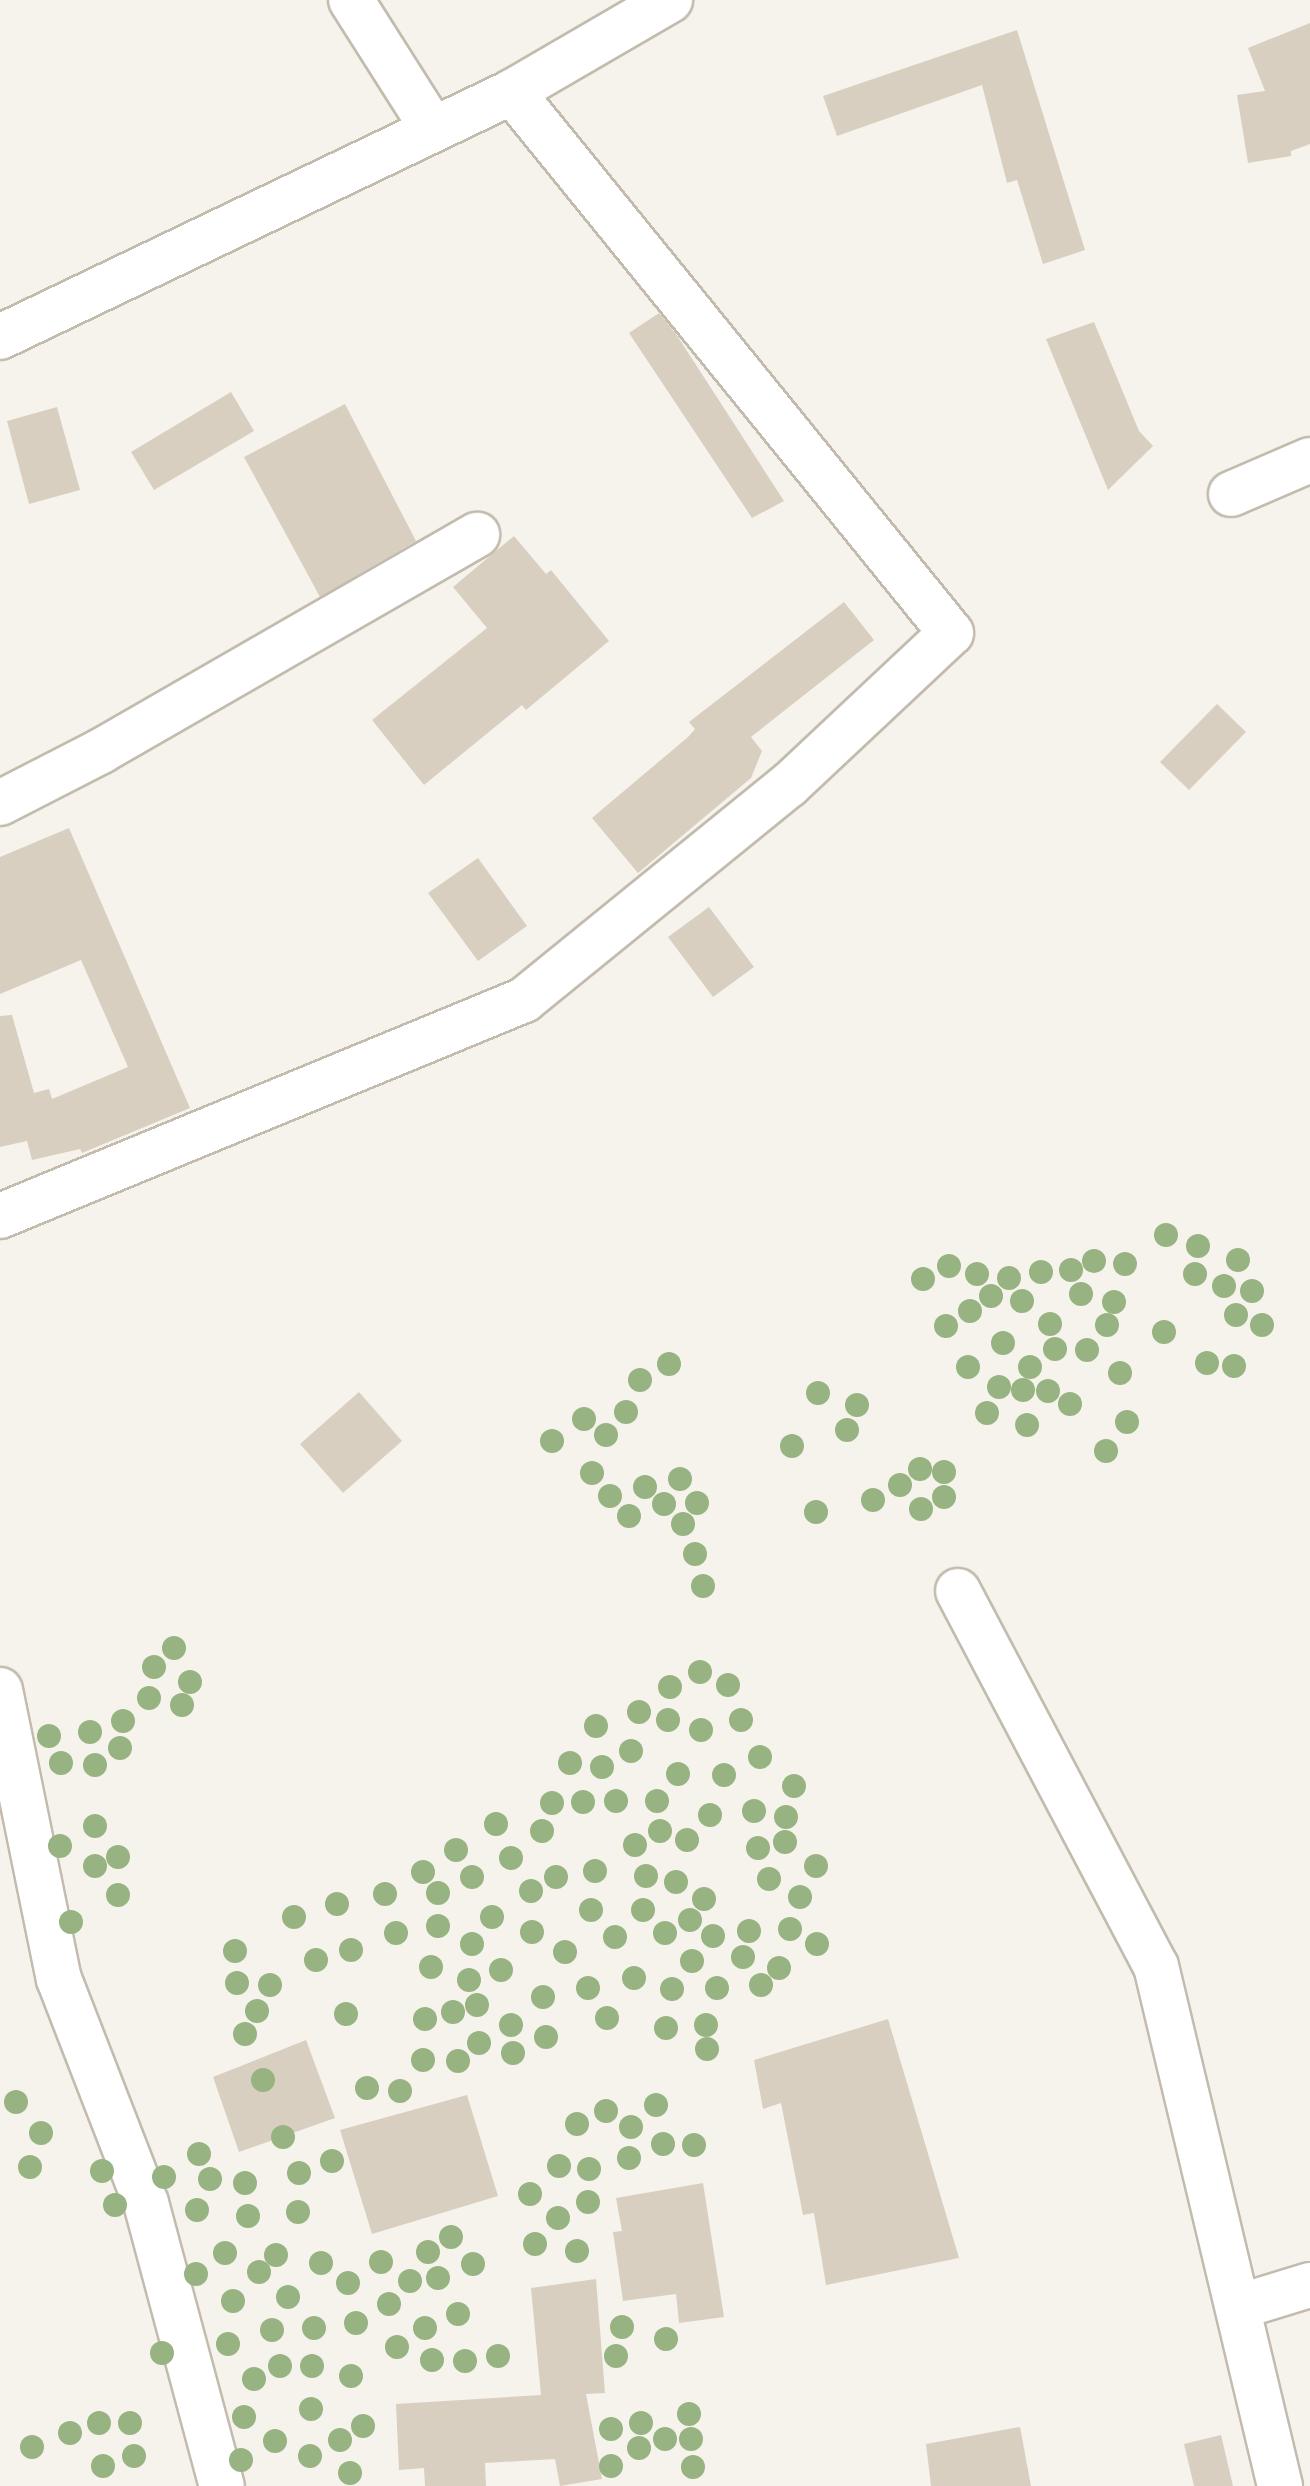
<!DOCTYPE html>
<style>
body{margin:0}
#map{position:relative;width:1310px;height:2486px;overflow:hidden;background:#f6f3ec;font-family:"Titillium Web",sans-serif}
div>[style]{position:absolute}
.building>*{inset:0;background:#d8cfc1}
.roads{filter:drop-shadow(2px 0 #c2bbae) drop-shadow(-2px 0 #c2bbae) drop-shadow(0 2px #c2bbae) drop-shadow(0 -2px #c2bbae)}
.minor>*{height:44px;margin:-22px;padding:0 22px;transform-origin:22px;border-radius:22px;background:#fff}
.trees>*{width:24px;height:24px;margin:-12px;border-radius:50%;background:#97b381}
span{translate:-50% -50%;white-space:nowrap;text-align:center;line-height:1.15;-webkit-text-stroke:6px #fff;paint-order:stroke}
</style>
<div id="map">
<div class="building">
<div style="clip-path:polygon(1310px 23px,1310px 144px,1291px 151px,1291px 156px,1248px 163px,1237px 95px,1265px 91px,1248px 48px)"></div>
<div style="clip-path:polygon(1017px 30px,1085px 250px,1043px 264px,1017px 180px,1007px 183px,982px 85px,837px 136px,823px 96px)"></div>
<div style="clip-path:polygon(659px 313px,676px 334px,784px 501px,752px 518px,629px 333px)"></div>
<div style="clip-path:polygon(1094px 322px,1139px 431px,1153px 446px,1108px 490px,1046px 339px)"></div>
<div style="clip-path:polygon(231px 392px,254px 431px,154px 490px,131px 452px)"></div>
<div style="clip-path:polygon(345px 404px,416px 541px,320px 597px,244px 457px)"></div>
<div style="clip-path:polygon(57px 407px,80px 490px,29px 504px,7px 421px)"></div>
<div style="clip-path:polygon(514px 536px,546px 574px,551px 570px,609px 641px,526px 710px,522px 705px,424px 785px,372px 720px,487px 628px,453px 587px)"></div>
<div style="clip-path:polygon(844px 602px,874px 640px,751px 737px,762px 751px,751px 778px,638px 873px,592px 818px,688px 737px,695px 729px,689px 722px)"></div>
<div style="clip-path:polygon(1217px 704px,1246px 732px,1189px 790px,1160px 762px)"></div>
<div style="clip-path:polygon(69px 828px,190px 1108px,82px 1153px,80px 1149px,32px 1160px,27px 1141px,0 1147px,0 1016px,12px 1015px,34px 1093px,49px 1089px,52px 1099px,128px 1067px,81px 960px,0 994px,0 857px)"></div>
<div style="clip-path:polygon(478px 858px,527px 926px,478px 961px,428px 893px)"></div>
<div style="clip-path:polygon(709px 907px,754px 967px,713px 997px,668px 937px)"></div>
<div style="clip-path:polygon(359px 1392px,402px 1441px,343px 1493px,300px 1444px)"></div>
<div style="clip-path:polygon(888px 2019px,959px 2258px,826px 2285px,814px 2213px,803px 2215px,781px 2103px,763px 2109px,754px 2060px)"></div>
<div style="clip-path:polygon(306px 2040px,335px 2118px,239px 2152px,213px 2077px)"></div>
<div style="clip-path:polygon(467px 2095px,498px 2196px,372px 2234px,340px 2130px)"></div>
<div style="clip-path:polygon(703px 2183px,724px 2317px,679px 2323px,676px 2294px,623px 2301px,613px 2232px,622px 2231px,616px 2198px)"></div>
<div style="clip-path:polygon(596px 2279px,605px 2393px,586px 2394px,602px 2479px,560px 2486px,555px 2459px,485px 2463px,486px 2486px,425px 2486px,424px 2468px,399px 2470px,396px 2404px,541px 2395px,531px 2288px)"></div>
<div style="clip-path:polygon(1020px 2427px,1031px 2486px,931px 2486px,926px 2444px)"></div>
<div style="clip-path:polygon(1221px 2435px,1233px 2486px,1194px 2486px,1184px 2444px)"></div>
</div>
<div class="roads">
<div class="minor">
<div style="left:351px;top:0;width:153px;rotate:57.6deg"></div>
<div style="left:0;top:337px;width:568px;rotate:-25.57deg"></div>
<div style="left:512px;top:92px;width:183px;rotate:-30.2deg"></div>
<div style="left:1231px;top:494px;width:86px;rotate:-23.3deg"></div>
<div style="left:0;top:803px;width:114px;rotate:-27.2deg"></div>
<div style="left:101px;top:751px;width:434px;rotate:-29.9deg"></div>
<div style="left:0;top:1216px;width:567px;rotate:-22.4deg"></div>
<div style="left:524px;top:1000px;width:341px;rotate:-39.1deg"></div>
<div style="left:789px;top:785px;width:222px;rotate:-43.2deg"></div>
<div style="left:951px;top:633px;width:697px;rotate:-129.06deg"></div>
<div style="left:958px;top:1591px;width:424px;rotate:62.2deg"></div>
<div style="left:1156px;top:1966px;width:535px;rotate:76.59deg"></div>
<div style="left:0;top:1690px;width:295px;rotate:78.5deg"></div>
<div style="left:59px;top:1979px;width:240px;rotate:68.8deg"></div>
<div style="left:146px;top:2203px;width:293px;rotate:75deg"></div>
<div style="left:1238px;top:2307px;width:75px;rotate:-17deg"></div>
</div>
</div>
<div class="trees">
<div style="left:1166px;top:1235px"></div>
<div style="left:1198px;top:1246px"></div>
<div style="left:1238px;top:1260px"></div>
<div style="left:1094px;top:1261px"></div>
<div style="left:1125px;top:1264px"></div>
<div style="left:949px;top:1266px"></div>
<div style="left:1071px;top:1270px"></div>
<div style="left:1041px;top:1272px"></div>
<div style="left:977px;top:1274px"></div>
<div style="left:1195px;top:1274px"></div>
<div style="left:1009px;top:1278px"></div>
<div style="left:923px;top:1279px"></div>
<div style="left:1224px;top:1286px"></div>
<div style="left:1252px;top:1291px"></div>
<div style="left:1081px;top:1294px"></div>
<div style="left:991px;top:1296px"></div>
<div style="left:1022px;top:1301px"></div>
<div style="left:1114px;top:1302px"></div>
<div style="left:970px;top:1311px"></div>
<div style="left:1236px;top:1315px"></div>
<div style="left:1050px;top:1324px"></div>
<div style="left:1107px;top:1325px"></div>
<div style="left:1262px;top:1325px"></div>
<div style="left:946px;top:1326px"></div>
<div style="left:1164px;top:1332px"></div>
<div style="left:1003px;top:1343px"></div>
<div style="left:1055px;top:1349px"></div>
<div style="left:1087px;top:1350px"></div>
<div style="left:1207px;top:1363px"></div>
<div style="left:669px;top:1364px"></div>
<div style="left:1234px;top:1366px"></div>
<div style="left:968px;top:1367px"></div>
<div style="left:1030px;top:1367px"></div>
<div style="left:1120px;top:1373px"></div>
<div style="left:640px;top:1380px"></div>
<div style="left:999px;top:1387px"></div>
<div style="left:1023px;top:1390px"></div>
<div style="left:1048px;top:1391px"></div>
<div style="left:818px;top:1393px"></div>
<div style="left:1070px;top:1404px"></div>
<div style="left:857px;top:1405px"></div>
<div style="left:626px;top:1412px"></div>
<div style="left:987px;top:1413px"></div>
<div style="left:584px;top:1419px"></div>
<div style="left:1127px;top:1422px"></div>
<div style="left:1027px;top:1425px"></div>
<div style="left:847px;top:1430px"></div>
<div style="left:606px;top:1435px"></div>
<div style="left:552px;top:1441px"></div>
<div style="left:792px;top:1446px"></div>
<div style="left:1106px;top:1451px"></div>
<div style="left:920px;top:1469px"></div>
<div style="left:944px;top:1472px"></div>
<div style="left:592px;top:1473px"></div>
<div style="left:680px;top:1479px"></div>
<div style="left:900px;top:1485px"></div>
<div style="left:645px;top:1487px"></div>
<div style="left:610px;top:1496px"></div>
<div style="left:944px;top:1497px"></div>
<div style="left:873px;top:1500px"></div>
<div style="left:697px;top:1503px"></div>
<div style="left:664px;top:1504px"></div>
<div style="left:921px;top:1509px"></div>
<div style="left:816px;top:1512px"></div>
<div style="left:629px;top:1516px"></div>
<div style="left:683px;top:1524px"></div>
<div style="left:695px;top:1554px"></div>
<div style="left:703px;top:1586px"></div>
<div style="left:174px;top:1648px"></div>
<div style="left:154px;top:1667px"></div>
<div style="left:700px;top:1672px"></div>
<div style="left:190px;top:1682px"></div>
<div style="left:728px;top:1685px"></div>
<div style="left:670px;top:1687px"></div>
<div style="left:149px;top:1698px"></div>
<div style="left:182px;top:1705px"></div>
<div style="left:639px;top:1712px"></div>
<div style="left:668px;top:1720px"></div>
<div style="left:741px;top:1720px"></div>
<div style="left:123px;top:1721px"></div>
<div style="left:596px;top:1726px"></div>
<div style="left:701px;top:1730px"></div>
<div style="left:90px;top:1732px"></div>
<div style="left:49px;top:1736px"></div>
<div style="left:120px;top:1748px"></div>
<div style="left:631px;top:1751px"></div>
<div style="left:760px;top:1757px"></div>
<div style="left:61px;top:1763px"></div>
<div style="left:570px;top:1763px"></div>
<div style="left:95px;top:1765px"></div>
<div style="left:602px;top:1767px"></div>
<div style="left:678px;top:1774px"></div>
<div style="left:724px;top:1775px"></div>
<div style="left:794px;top:1786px"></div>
<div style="left:616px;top:1801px"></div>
<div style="left:657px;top:1801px"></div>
<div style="left:583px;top:1802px"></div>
<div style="left:552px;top:1803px"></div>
<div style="left:754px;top:1811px"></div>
<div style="left:710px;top:1815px"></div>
<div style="left:786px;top:1817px"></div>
<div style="left:496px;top:1824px"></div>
<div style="left:95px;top:1826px"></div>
<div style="left:542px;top:1831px"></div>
<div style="left:660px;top:1831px"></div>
<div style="left:687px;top:1840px"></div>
<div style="left:785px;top:1842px"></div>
<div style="left:635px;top:1845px"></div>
<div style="left:60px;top:1846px"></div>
<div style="left:758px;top:1848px"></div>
<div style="left:456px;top:1850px"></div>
<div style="left:118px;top:1857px"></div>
<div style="left:511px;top:1858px"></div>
<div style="left:95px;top:1866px"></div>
<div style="left:816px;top:1866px"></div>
<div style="left:595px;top:1871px"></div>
<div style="left:423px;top:1872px"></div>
<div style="left:646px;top:1876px"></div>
<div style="left:472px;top:1877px"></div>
<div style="left:556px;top:1877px"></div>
<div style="left:769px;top:1879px"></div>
<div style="left:676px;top:1882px"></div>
<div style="left:531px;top:1891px"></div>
<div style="left:438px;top:1893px"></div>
<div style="left:385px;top:1894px"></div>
<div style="left:118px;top:1895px"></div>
<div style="left:800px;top:1897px"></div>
<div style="left:704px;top:1899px"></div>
<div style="left:337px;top:1904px"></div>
<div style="left:591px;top:1910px"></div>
<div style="left:643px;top:1910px"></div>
<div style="left:294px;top:1917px"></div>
<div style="left:492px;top:1917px"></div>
<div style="left:690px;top:1920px"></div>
<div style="left:71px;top:1922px"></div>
<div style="left:438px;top:1926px"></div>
<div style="left:790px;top:1929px"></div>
<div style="left:749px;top:1931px"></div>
<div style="left:532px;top:1932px"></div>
<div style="left:396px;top:1933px"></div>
<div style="left:665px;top:1933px"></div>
<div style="left:713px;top:1936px"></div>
<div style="left:615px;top:1937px"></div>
<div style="left:472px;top:1944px"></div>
<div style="left:817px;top:1944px"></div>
<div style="left:351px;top:1950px"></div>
<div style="left:235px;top:1951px"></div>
<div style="left:565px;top:1952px"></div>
<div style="left:743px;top:1957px"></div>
<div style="left:316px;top:1960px"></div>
<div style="left:692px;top:1961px"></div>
<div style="left:431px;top:1967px"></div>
<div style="left:779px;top:1968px"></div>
<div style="left:501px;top:1970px"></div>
<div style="left:634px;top:1978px"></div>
<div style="left:469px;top:1980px"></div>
<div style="left:237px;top:1983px"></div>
<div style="left:270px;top:1985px"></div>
<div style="left:761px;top:1985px"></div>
<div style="left:588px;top:1988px"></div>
<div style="left:717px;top:1988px"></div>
<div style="left:672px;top:1989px"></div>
<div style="left:543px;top:1997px"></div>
<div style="left:477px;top:2005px"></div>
<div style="left:257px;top:2011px"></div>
<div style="left:453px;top:2012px"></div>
<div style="left:346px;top:2014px"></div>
<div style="left:607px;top:2018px"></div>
<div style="left:425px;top:2019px"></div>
<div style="left:511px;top:2025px"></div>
<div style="left:706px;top:2025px"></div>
<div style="left:666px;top:2028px"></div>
<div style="left:245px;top:2034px"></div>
<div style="left:546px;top:2037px"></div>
<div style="left:479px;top:2043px"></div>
<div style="left:707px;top:2049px"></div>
<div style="left:513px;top:2053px"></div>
<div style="left:423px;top:2060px"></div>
<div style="left:458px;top:2061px"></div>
<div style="left:263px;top:2080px"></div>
<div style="left:367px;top:2088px"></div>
<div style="left:400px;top:2091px"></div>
<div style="left:16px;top:2102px"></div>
<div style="left:656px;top:2105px"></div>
<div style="left:606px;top:2111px"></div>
<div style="left:577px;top:2124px"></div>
<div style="left:631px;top:2127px"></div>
<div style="left:41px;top:2133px"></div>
<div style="left:283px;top:2137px"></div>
<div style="left:663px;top:2144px"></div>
<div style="left:694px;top:2145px"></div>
<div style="left:199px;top:2154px"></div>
<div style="left:629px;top:2158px"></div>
<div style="left:332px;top:2161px"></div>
<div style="left:559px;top:2166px"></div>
<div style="left:30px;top:2167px"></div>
<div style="left:589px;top:2169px"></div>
<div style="left:102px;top:2171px"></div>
<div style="left:299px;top:2173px"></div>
<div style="left:164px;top:2177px"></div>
<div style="left:210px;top:2179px"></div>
<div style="left:245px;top:2183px"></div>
<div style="left:530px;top:2194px"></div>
<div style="left:588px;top:2202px"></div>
<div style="left:115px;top:2205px"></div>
<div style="left:197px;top:2210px"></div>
<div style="left:298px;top:2212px"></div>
<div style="left:248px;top:2216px"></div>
<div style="left:558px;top:2218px"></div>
<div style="left:451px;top:2237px"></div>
<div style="left:535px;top:2244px"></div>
<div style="left:577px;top:2251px"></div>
<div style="left:428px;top:2252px"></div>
<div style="left:225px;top:2253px"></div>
<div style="left:276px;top:2255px"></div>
<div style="left:381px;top:2262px"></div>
<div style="left:321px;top:2263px"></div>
<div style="left:473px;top:2264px"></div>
<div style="left:259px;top:2272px"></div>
<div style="left:196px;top:2274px"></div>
<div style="left:438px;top:2278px"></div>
<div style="left:410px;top:2281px"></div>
<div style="left:348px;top:2283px"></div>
<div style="left:288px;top:2297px"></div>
<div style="left:233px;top:2301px"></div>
<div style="left:389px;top:2304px"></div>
<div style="left:458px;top:2314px"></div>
<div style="left:356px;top:2323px"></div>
<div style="left:622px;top:2327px"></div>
<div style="left:314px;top:2328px"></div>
<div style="left:425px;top:2328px"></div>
<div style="left:272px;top:2330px"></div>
<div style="left:666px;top:2339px"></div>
<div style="left:228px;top:2344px"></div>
<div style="left:397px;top:2347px"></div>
<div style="left:162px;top:2353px"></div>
<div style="left:498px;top:2356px"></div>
<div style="left:616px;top:2356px"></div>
<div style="left:432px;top:2360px"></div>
<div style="left:465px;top:2361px"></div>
<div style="left:280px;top:2366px"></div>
<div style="left:312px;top:2366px"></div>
<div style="left:351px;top:2376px"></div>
<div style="left:254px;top:2379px"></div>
<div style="left:311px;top:2409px"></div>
<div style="left:689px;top:2414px"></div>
<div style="left:244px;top:2417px"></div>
<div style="left:99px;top:2423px"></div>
<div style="left:130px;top:2423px"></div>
<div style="left:641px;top:2423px"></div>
<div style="left:363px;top:2426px"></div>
<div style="left:611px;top:2429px"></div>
<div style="left:70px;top:2433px"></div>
<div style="left:665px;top:2439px"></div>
<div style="left:691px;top:2439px"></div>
<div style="left:340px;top:2440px"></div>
<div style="left:275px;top:2441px"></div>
<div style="left:32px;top:2447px"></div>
<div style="left:639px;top:2448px"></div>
<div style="left:134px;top:2456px"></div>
<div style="left:310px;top:2456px"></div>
<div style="left:241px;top:2460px"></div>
<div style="left:103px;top:2466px"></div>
<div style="left:611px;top:2466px"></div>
<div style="left:693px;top:2467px"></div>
<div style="left:350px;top:2473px"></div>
</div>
</div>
